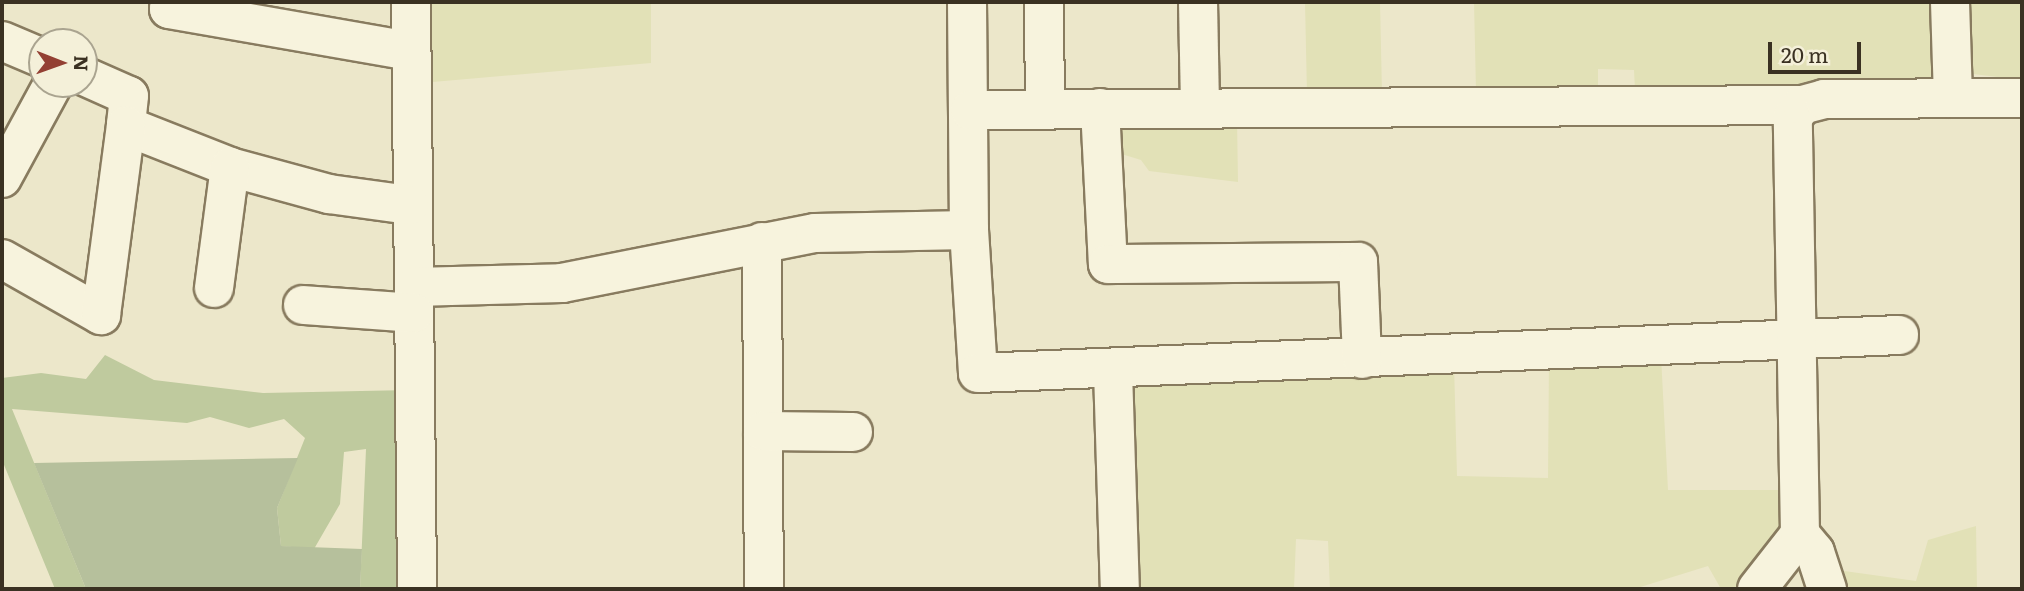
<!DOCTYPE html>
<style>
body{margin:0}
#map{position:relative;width:2024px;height:591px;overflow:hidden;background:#ece7ca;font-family:Literata,serif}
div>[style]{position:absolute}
.farmland>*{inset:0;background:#e2e1b7}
.green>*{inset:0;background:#bfca9e}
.cemetery>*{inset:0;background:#b6c09c}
.roads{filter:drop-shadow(2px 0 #887b5f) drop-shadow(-2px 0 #887b5f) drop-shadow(0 2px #887b5f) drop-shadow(0 -2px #887b5f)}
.minor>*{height:38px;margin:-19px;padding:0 19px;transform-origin:19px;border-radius:19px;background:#f7f3dd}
span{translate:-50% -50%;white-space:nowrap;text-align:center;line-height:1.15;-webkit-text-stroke:6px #f4f0d9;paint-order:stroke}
.frame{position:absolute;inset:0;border:4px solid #3a3122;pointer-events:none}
.north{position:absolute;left:28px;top:28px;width:70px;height:70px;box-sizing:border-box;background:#f4f0d9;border:2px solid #aaa490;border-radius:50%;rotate:91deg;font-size:19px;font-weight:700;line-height:28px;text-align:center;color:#3a3122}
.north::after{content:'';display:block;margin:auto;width:24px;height:32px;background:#934033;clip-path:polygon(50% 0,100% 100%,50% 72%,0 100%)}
.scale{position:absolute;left:1768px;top:42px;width:93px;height:32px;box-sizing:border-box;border:4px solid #3a3122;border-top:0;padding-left:9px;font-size:21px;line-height:24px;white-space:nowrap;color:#3a3122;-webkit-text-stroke:5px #f4f0d9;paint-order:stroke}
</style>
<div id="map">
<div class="farmland">
<div style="clip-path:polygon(425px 2px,651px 2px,651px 63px,421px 83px)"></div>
<div style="clip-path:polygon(1305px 2px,1380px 2px,1382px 94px,1307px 95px)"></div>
<div style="clip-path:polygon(1474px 2px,1934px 2px,1935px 74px,1924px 83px,1635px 90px,1634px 70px,1598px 69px,1598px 93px,1476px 91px)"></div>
<div style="clip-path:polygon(1962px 2px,2022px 2px,2022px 80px,1965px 73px)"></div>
<div style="clip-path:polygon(1237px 119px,1238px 182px,1149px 171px,1141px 160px,1115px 152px,1116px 120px)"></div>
<div style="clip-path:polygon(1661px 356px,1668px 490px,1783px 490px,1782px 537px,1740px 589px,1721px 589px,1708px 566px,1634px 589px,1330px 589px,1328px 541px,1296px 539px,1294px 589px,1129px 589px,1123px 387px,1133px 379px,1454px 364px,1457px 476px,1548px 478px,1549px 359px)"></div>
<div style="clip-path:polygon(1976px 526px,1977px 589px,1841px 589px,1837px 570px,1916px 581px,1928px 540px)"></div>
</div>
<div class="green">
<div style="clip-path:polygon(105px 355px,154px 380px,263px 393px,410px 390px,411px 589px,360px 589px,366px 449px,344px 452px,340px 504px,314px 549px,281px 546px,277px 508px,305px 438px,284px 419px,249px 428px,210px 417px,187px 423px,12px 409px,86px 589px,55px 589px,2px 460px,2px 378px,41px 373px,86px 379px)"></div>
</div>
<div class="cemetery">
<div style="clip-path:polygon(298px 458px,277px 508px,281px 546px,362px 549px,360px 589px,86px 589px,34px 463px)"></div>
</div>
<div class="roads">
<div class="minor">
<div style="left:170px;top:2px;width:7px;rotate:98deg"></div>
<div style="left:169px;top:9px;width:245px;rotate:9.9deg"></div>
<div style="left:411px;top:2px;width:587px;rotate:89.41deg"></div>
<div style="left:967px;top:2px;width:228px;rotate:89.5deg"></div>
<div style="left:969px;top:230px;width:143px;rotate:86.4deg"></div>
<div style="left:978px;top:373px;width:922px;rotate:-2.36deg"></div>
<div style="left:1044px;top:2px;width:107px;rotate:89.5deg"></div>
<div style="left:1198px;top:2px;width:105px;rotate:88.9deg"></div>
<div style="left:1950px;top:2px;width:96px;rotate:88.2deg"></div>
<div style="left:2px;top:41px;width:43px;rotate:23deg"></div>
<div style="left:84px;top:76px;width:49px;rotate:24deg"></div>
<div style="left:129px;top:96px;width:30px;rotate:96deg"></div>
<div style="left:126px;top:126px;width:112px;rotate:21.5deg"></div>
<div style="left:230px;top:167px;width:103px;rotate:15.3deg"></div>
<div style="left:329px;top:194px;width:81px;rotate:7.8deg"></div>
<div style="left:1100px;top:108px;width:156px;rotate:87.1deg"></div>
<div style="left:1108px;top:264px;width:250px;rotate:-0.5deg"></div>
<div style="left:1358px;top:262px;width:97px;rotate:87.6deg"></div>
<div style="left:970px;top:110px;width:832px;rotate:-0.34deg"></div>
<div style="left:2px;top:178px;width:107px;rotate:-61.5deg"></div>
<div style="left:762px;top:242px;width:347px;rotate:89.7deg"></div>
<div style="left:2px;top:259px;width:114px;rotate:29.5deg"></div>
<div style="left:101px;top:315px;width:191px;rotate:-82.5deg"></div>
<div style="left:414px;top:287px;width:148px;rotate:-1.5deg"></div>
<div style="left:562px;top:283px;width:258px;rotate:-11.2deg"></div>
<div style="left:815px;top:233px;width:154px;rotate:-1.1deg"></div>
<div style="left:214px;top:288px;width:122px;rotate:-82.5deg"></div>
<div style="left:303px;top:305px;width:111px;rotate:4.1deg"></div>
<div style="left:1113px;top:371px;width:218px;rotate:88.2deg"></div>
<div style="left:763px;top:431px;width:90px;rotate:0.6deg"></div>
<div style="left:1800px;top:534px;width:23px;rotate:50deg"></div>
<div style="left:1815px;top:552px;width:39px;rotate:72deg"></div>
<div style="left:1757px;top:589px;width:70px;rotate:-52deg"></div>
<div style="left:1800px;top:534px;width:417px;rotate:-91deg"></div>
<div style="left:1793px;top:117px;width:15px;rotate:-53deg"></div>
<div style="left:1802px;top:105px;width:23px;rotate:-15deg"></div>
<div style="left:1824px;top:99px;width:198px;rotate:-0.3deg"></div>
</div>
</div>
<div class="frame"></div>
<div class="north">N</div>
<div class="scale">20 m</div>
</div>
